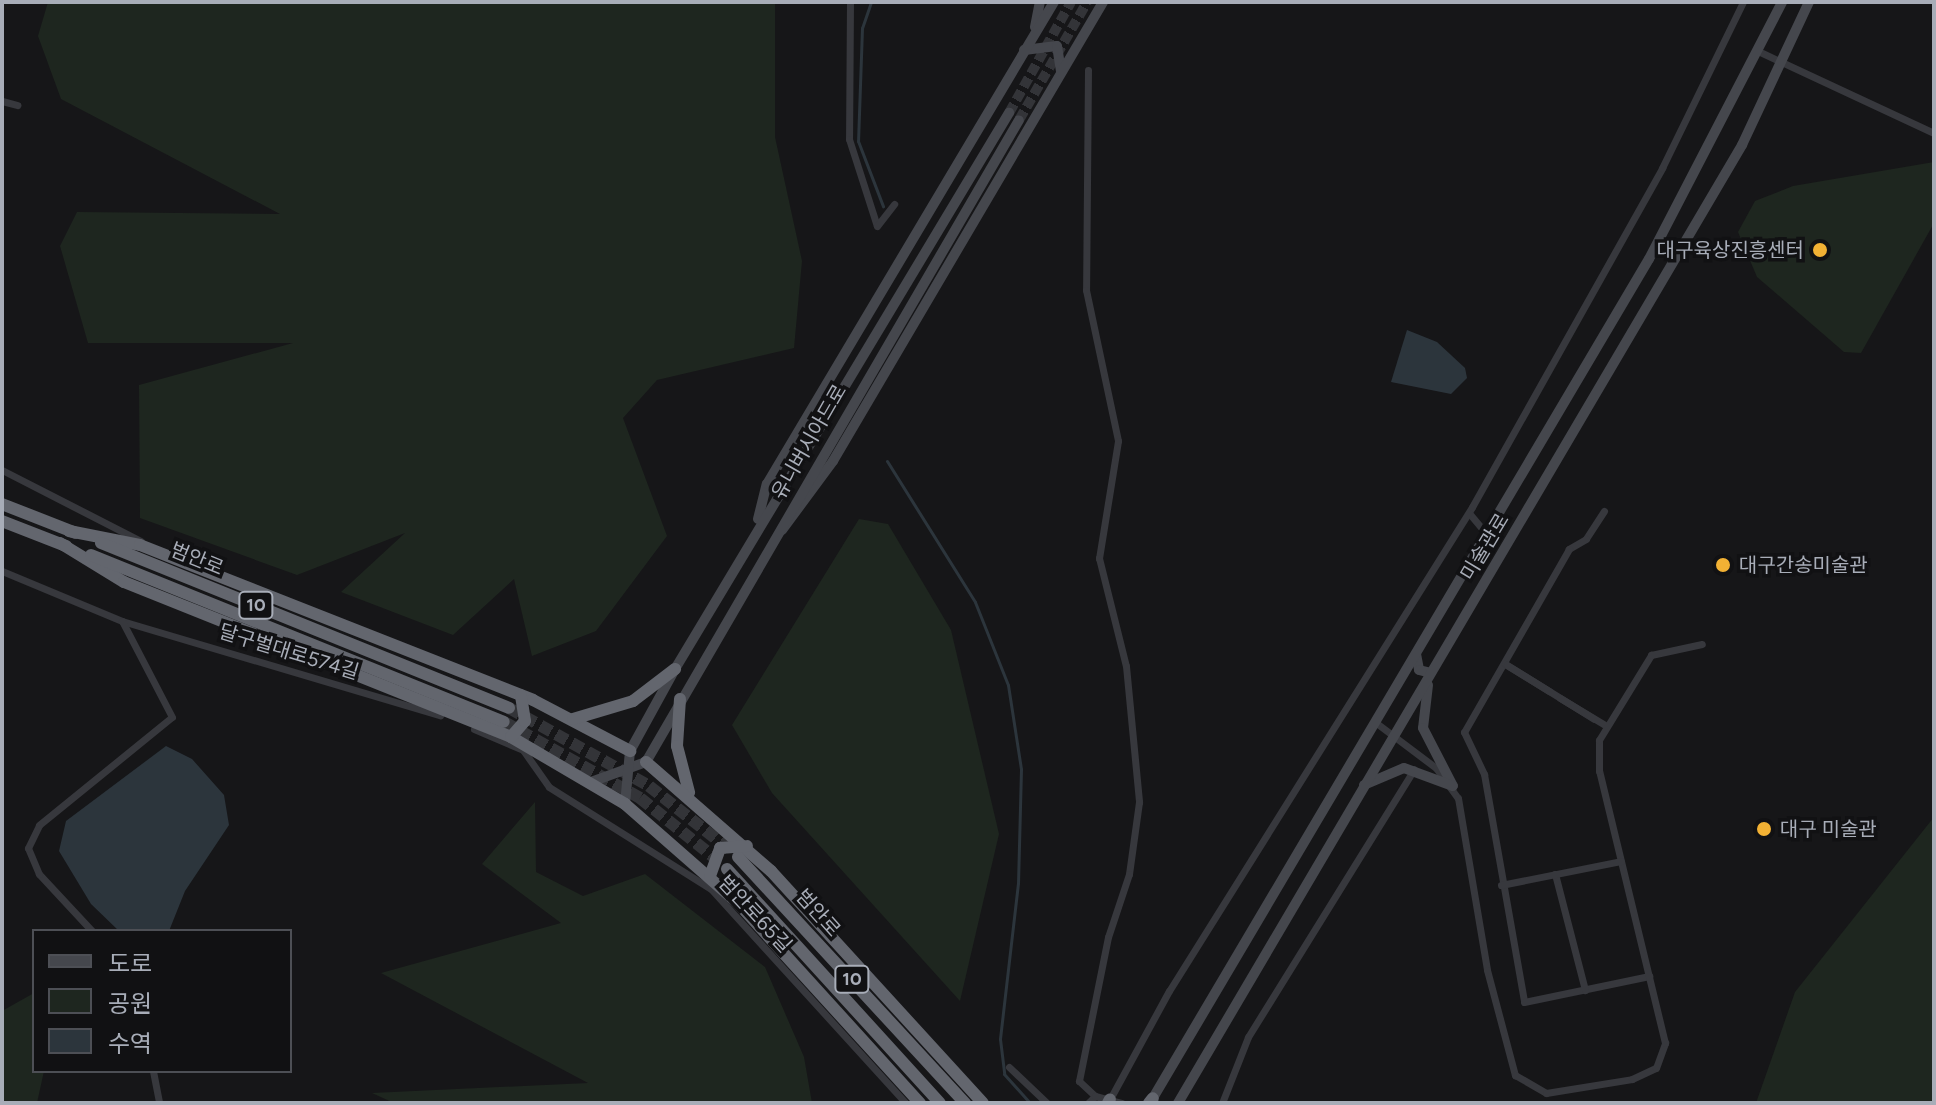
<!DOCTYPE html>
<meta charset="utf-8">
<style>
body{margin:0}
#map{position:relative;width:1936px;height:1105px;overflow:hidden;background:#161618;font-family:Figtree,"Noto Sans KR",sans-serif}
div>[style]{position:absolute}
.green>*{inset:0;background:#1e261f}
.water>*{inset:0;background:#2c353c}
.stream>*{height:3px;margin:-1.5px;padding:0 1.5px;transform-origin:1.5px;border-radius:1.5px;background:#2c353c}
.secondary-tunnel>*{height:10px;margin-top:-5px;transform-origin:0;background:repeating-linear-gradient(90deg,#333438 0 10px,transparent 0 15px)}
.highway-tunnel>*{height:12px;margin-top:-6px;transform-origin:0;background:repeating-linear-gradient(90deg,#333438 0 12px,transparent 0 18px)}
.street>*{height:7px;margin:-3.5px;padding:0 3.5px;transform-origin:3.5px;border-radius:3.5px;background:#37383d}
.secondary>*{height:10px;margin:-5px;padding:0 5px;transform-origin:5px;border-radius:5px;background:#45474d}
.highway>*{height:12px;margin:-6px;padding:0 6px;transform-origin:6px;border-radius:6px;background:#63666e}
.dots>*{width:22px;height:22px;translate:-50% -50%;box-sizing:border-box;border:4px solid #111113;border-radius:50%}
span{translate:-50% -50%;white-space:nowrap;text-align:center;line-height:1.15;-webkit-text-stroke:7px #111113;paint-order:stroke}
.shield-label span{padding:2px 6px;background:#111113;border:2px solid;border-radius:6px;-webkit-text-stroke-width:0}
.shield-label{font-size:18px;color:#a8adb8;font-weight:700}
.poi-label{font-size:20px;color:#a8adb8}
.right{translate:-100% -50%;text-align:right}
.left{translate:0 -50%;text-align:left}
.street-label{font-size:20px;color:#a8adb8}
.frame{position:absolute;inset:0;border:4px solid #a8adb8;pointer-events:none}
.legend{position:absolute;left:32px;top:929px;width:260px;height:144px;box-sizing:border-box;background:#111113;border:2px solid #4d4f55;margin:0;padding:10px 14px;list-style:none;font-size:24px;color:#a8adb8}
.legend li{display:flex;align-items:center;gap:16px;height:40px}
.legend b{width:40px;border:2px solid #4d4f55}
</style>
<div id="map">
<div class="green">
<div style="clip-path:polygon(48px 2px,775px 2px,775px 137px,802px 261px,794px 348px,657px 380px,623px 418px,667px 536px,596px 631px,532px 656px,514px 579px,453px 635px,341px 592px,405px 533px,297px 575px,140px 518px,139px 385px,293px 343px,88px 343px,60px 246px,77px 212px,280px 214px,61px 99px,38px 36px)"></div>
<div style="clip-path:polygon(1934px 162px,1934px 223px,1861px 353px,1844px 352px,1757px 277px,1738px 232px,1755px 201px,1793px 186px)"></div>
<div style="clip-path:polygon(859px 519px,888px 524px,951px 630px,999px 834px,960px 1001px,772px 793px,732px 725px)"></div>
<div style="clip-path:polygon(535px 802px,536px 872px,583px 896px,645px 874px,765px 967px,804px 1057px,812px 1103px,394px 1103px,372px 1093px,588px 1083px,381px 973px,561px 923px,482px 864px)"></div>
<div style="clip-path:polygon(1934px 817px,1934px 1103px,1756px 1103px,1795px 992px)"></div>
<div style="clip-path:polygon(34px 993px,34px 1071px,44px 1071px,37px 1103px,2px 1103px,2px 1011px)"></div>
</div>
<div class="water">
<div style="clip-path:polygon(1407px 330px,1437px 342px,1465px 368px,1467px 378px,1451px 394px,1391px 382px)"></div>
<div style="clip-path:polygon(166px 746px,192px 759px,224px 795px,229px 825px,185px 891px,169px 931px,119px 931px,91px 904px,59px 851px,66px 821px)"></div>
</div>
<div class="stream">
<div style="left:871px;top:2px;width:28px;rotate:109deg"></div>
<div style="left:862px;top:28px;width:113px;rotate:92deg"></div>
<div style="left:858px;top:141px;width:70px;rotate:69deg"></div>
<div style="left:887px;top:461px;width:166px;rotate:58deg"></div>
<div style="left:975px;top:602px;width:89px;rotate:68.3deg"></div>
<div style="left:1008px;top:685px;width:85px;rotate:81.2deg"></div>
<div style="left:1021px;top:769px;width:114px;rotate:91.5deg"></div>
<div style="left:1018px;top:883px;width:157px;rotate:96.6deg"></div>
<div style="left:1000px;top:1039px;width:35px;rotate:83deg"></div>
<div style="left:1004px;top:1074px;width:39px;rotate:48deg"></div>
</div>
<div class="secondary-tunnel">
<div style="left:1009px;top:113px;width:127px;rotate:-60.8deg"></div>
<div style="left:1019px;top:120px;width:136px;rotate:-60deg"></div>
</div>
<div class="highway-tunnel">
<div style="left:509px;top:708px;width:160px;rotate:29.1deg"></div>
<div style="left:649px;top:786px;width:107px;rotate:38.2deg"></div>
<div style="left:504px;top:722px;width:156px;rotate:29.2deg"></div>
<div style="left:640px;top:798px;width:104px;rotate:38.7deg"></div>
</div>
<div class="street">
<div style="left:850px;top:2px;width:137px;rotate:90.4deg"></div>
<div style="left:849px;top:139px;width:91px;rotate:72.2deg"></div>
<div style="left:877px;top:226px;width:28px;rotate:-52deg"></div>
<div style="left:1758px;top:51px;width:194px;rotate:25deg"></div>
<div style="left:1088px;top:70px;width:220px;rotate:90.5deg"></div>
<div style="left:1086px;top:290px;width:154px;rotate:78deg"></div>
<div style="left:1118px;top:441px;width:119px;rotate:99.2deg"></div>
<div style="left:1099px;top:558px;width:111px;rotate:76deg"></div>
<div style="left:1126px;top:666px;width:137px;rotate:84.5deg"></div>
<div style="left:1139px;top:802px;width:73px;rotate:97.9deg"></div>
<div style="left:1129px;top:874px;width:66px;rotate:108.4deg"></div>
<div style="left:1108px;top:937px;width:147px;rotate:101.4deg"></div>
<div style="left:1079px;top:1081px;width:22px;rotate:43deg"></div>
<div style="left:2px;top:101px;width:16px;rotate:15deg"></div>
<div style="left:2px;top:470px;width:156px;rotate:27.1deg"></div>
<div style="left:1604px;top:511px;width:33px;rotate:123deg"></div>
<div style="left:1586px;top:539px;width:20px;rotate:150deg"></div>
<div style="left:1569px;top:549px;width:211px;rotate:119.8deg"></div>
<div style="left:1464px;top:732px;width:47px;rotate:64.5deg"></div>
<div style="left:1484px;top:774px;width:231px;rotate:80deg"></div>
<div style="left:1524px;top:1002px;width:128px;rotate:-11.7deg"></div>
<div style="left:1469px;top:513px;width:26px;rotate:50deg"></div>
<div style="left:2px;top:571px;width:130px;rotate:22.6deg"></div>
<div style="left:122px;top:621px;width:332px;rotate:16.5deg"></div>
<div style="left:1505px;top:664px;width:52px;rotate:31.5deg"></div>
<div style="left:1507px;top:665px;width:102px;rotate:31.8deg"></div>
<div style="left:1560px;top:698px;width:52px;rotate:31deg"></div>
<div style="left:1375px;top:722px;width:76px;rotate:37deg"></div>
<div style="left:1436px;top:768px;width:37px;rotate:54deg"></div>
<div style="left:1458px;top:798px;width:174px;rotate:80.4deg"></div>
<div style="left:1487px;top:970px;width:109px;rotate:75.1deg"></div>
<div style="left:1515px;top:1075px;width:36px;rotate:30deg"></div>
<div style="left:1546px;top:1093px;width:87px;rotate:-9.2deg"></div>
<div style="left:1632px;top:1079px;width:26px;rotate:-25deg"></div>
<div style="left:1656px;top:1068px;width:27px;rotate:-70deg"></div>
<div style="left:1665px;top:1043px;width:280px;rotate:-103.6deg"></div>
<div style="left:1599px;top:771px;width:31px;rotate:-90deg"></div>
<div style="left:1599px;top:740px;width:100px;rotate:-58.5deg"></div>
<div style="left:1651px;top:655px;width:52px;rotate:-12.2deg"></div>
<div style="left:474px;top:729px;width:53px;rotate:23.2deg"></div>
<div style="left:523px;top:750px;width:45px;rotate:54.9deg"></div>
<div style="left:549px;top:787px;width:191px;rotate:32.2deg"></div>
<div style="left:711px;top:889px;width:290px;rotate:47.7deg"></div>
<div style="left:1555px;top:874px;width:120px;rotate:75.5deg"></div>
<div style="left:1501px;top:885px;width:122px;rotate:-11.3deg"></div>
<div style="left:92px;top:931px;width:78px;rotate:-132.9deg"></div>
<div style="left:39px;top:874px;width:28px;rotate:-113deg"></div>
<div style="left:28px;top:848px;width:25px;rotate:-64deg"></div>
<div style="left:39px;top:825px;width:171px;rotate:-39.1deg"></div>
<div style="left:172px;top:717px;width:108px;rotate:-117.5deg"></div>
<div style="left:1009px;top:1067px;width:52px;rotate:43.5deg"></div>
<div style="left:153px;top:1071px;width:33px;rotate:79deg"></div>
<div style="left:1110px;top:1099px;width:123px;rotate:-61.4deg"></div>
<div style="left:1169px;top:991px;width:571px;rotate:-57.95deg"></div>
<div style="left:1472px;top:507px;width:389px;rotate:-60.7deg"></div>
<div style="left:1662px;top:168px;width:185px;rotate:-64deg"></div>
<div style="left:1088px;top:1103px;width:10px;rotate:-45deg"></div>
<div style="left:1095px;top:1096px;width:28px;rotate:15deg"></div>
<div style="left:1222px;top:1103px;width:71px;rotate:-68.5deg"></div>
<div style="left:1248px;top:1037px;width:315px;rotate:-58.2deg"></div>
</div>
<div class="secondary">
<div style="left:1035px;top:27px;width:25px;rotate:-79deg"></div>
<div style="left:1024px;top:50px;width:33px;rotate:-7deg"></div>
<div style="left:1057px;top:46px;width:25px;rotate:81deg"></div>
<div style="left:758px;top:519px;width:36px;rotate:-76deg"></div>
<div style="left:767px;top:484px;width:561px;rotate:-59.23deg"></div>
<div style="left:782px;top:530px;width:86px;rotate:-53.5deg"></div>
<div style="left:833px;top:461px;width:533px;rotate:-59.53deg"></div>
<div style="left:1416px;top:654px;width:16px;rotate:79deg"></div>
<div style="left:1419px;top:670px;width:12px;rotate:14deg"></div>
<div style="left:1428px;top:685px;width:43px;rotate:96.6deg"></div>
<div style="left:1423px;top:728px;width:65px;rotate:62.7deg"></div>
<div style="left:591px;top:782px;width:59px;rotate:-20deg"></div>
<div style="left:646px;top:762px;width:742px;rotate:-59.84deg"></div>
<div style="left:1364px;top:785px;width:43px;rotate:-23deg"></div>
<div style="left:1404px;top:768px;width:52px;rotate:20.2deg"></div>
<div style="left:625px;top:804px;width:53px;rotate:-84.6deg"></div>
<div style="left:630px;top:751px;width:94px;rotate:-61.2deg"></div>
<div style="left:675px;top:669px;width:649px;rotate:-59.01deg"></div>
<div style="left:1150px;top:1103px;width:980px;rotate:-59.41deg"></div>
<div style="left:1649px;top:259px;width:289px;rotate:-62.6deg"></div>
<div style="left:1178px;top:1103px;width:1112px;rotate:-59.51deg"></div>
<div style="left:1742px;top:145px;width:158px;rotate:-64.9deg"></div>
</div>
<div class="highway">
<div style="left:2px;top:504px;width:79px;rotate:21.4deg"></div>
<div style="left:2px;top:521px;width:69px;rotate:21.3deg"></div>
<div style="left:69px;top:531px;width:72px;rotate:11.2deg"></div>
<div style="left:140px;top:545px;width:422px;rotate:21.5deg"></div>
<div style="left:533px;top:700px;width:110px;rotate:27.7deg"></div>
<div style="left:60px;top:543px;width:75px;rotate:31.4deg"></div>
<div style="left:124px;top:582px;width:417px;rotate:21.8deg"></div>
<div style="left:511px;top:737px;width:132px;rotate:30.4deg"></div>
<div style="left:625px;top:804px;width:149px;rotate:41.2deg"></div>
<div style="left:737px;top:902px;width:272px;rotate:47.7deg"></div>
<div style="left:101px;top:543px;width:440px;rotate:22deg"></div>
<div style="left:91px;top:555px;width:445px;rotate:22deg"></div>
<div style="left:680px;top:699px;width:47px;rotate:93.7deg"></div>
<div style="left:677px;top:746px;width:48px;rotate:75.4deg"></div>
<div style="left:573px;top:719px;width:63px;rotate:-16.7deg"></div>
<div style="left:633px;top:701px;width:53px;rotate:-37.3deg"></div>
<div style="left:511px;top:737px;width:21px;rotate:-49deg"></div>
<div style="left:525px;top:721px;width:26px;rotate:-99deg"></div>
<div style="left:646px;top:762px;width:166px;rotate:41.1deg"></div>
<div style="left:771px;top:871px;width:314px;rotate:47.6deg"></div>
<div style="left:738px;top:857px;width:335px;rotate:47.3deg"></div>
<div style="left:727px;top:869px;width:316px;rotate:47.7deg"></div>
<div style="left:710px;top:876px;width:30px;rotate:-70deg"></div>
<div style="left:720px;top:848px;width:27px;rotate:-4deg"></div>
<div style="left:1108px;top:1103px;width:4px;rotate:-63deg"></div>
<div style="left:1149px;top:1103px;width:6px;rotate:-51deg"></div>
</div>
<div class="dots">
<div style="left:1820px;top:250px;background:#f2b134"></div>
<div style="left:1723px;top:565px;background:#f2b134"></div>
<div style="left:1764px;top:829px;background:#f2b134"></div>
</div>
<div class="shield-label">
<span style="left:256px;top:605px">10</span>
<span style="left:852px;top:979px">10</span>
</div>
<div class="poi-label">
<span class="right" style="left:1804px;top:250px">대구육상진흥센터</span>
<span class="left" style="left:1739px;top:565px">대구간송미술관</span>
<span class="left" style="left:1780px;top:829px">대구 미술관</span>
</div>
<div class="street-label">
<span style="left:809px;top:442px;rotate:-60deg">유니버시아드로</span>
<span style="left:1485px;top:547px;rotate:-59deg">미술관로</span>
<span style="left:197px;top:559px;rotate:22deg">범안로</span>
<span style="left:289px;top:652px;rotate:17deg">달구벌대로574길</span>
<span style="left:818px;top:913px;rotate:48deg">범안로</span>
<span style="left:755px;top:914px;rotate:47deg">범안로65길</span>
</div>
<div class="frame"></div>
<ul class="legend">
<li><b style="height:10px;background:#45474d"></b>도로</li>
<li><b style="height:22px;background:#1e261f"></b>공원</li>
<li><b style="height:22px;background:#2c353c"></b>수역</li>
</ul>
</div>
